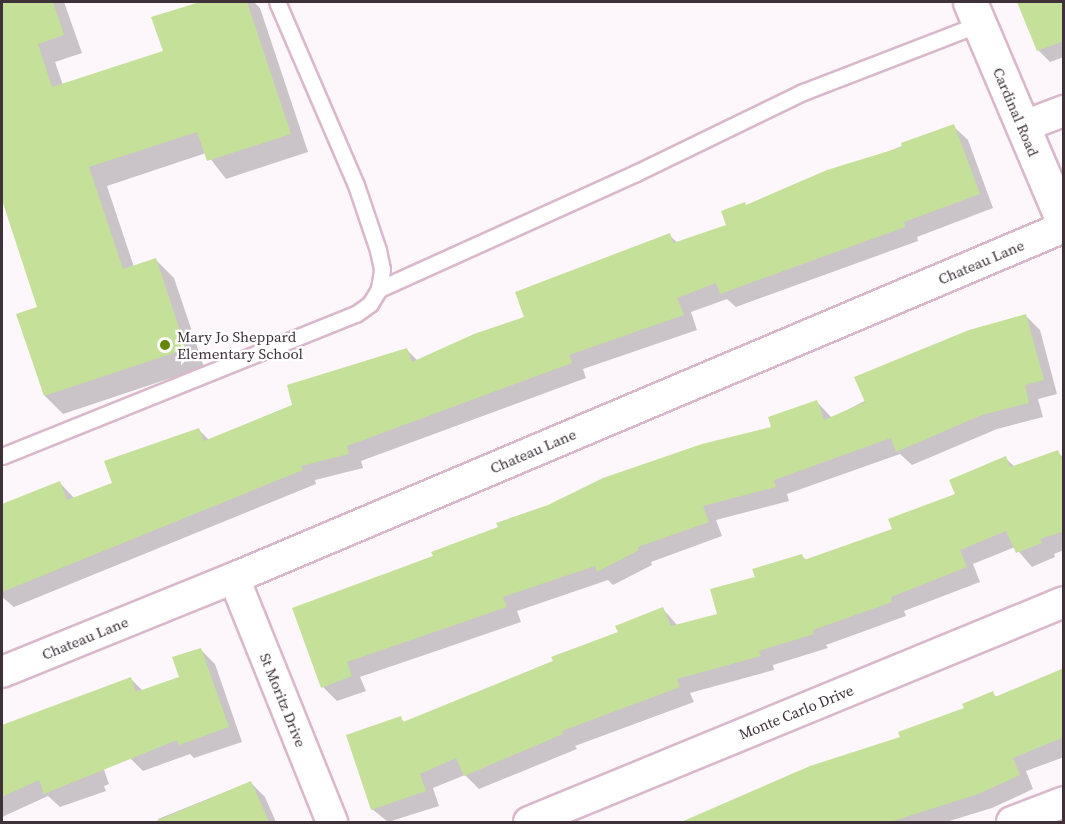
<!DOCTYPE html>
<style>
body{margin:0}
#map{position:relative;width:1065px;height:824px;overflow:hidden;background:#fdf6fa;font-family:"Source Serif 4",serif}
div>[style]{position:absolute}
.shadow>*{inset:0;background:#0003}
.building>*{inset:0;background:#c5e098}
.roads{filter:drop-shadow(2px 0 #dab8cb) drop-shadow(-2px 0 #dab8cb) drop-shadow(0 2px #dab8cb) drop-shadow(0 -2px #dab8cb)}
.lane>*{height:15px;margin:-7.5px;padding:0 7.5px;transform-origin:7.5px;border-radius:7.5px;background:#fff}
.street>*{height:30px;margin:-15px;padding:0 15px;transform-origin:15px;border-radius:15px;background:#fff}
.secondary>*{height:33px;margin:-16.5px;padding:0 16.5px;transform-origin:16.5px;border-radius:16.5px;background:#fff}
.dots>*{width:16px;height:16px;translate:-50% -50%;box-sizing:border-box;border:3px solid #fff;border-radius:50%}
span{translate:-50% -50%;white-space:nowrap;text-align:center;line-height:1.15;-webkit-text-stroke:4.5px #fff;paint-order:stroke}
.street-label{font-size:15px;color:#3f3139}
.poi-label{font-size:15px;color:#3f3139}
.left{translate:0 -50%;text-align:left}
.frame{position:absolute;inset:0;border:3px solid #3f3139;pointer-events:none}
</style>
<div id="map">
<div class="shadow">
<div style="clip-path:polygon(2px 2px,64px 2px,82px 53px,55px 62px,63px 85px,165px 52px,153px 18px,204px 2px,254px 2px,260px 8px,308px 152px,226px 179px,206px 153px,107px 186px,134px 267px,156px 260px,174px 278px,204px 367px,63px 414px,45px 396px,39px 308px,2px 197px)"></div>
<div style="clip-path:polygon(1019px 2px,1064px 2px,1064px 57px,1050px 62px,1038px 50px)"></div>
<div style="clip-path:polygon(953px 126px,968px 140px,993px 208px,917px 237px,918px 241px,736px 307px,727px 299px,691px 312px,697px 330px,583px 369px,586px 378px,361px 461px,363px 468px,315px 480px,316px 484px,14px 607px,2px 597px,2px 518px,60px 483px,74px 498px,114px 484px,199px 430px,209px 440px,294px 406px,407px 350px,418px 361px,525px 318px,669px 235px,678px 243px,728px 226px,747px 207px)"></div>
<div style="clip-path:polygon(1026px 316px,1040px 330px,1057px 394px,1038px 399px,1043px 417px,997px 429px,912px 465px,900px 454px,787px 494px,789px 501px,716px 520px,722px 536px,651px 562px,652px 565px,613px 585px,608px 580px,517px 611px,521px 622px,360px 677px,366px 691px,337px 701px,323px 687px,294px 609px,773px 428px,817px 402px,832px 418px)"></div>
<div style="clip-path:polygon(1057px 452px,1064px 458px,1064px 550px,1054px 554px,1055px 557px,1032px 567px,1015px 547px,973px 564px,980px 582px,904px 611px,906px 616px,826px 645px,828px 648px,773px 665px,774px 670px,690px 693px,694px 702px,575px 746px,577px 749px,479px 789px,465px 775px,433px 788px,439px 806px,388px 822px,372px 809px,400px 718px,405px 723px,620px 633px,663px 609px,678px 626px,719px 615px,757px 578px,802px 556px,807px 561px,894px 529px,957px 495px,1005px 458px,1015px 467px)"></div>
<div style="clip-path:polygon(200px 649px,215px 664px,242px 742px,194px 758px,190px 754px,143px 771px,129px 757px,131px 679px,143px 691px,180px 678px)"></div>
<div style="clip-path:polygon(1064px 669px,1064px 757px,1026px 771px,1033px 789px,992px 808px,946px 822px,682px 822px,902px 738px,966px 709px,992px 693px,998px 698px)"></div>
<div style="clip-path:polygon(85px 716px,109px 784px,104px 786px,106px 791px,60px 807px,48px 796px,2px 817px,2px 728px,17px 721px)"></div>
<div style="clip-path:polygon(250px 782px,265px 797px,276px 822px,160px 822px,158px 819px)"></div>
</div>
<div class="building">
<div style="clip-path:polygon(2px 2px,53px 2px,64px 35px,38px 44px,52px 87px,163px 51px,151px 17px,200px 2px,247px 2px,291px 134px,207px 161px,197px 132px,89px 167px,123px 269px,156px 258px,186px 349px,44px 396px,16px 314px,37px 307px,2px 200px)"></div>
<div style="clip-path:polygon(1017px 2px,1064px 2px,1064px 41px,1037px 51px)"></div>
<div style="clip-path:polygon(954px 124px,980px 194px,904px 222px,905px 227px,720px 294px,716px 283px,677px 298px,684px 315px,569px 355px,572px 363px,347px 446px,349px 454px,301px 466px,303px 470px,2px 592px,2px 504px,60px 481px,67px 500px,112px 483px,104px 461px,199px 428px,204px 441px,292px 405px,287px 385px,407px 348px,412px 362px,474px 334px,524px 317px,515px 292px,670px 233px,673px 243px,726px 225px,721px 211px,745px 202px,746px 205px,827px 170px,902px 147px,901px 143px)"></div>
<div style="clip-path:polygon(1026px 314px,1044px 380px,1025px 385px,1029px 403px,982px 415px,896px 452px,891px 438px,774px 480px,776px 487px,703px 506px,709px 522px,638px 547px,639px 550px,597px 572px,595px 566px,503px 597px,507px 607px,347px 662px,352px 676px,321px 688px,292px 608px,433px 556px,431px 552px,498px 527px,496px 523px,548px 505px,603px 478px,702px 444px,771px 427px,768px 417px,817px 400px,824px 420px,865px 402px,854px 377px,969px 330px)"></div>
<div style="clip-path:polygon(1058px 450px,1064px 465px,1064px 531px,1040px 539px,1042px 543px,1016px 553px,1006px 531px,960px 550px,967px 567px,891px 597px,892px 602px,813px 630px,814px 634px,759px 651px,761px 656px,677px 679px,680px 687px,562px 731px,563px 734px,464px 776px,456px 758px,420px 774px,426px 791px,371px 810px,346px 735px,401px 716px,403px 722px,553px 661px,551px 657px,618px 632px,615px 626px,663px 607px,671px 626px,717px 614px,710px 589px,755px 577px,752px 569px,802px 554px,804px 560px,892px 529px,888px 519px,955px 494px,949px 480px,1006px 456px,1010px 467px)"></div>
<div style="clip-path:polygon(201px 648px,229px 727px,179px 745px,177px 740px,44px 794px,39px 780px,2px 797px,2px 725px,131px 677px,136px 692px,179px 677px,172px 657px)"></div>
<div style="clip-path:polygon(1064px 668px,1064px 737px,1013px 758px,1020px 775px,978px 794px,890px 822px,681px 822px,810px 766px,900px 737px,898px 732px,964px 708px,962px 704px,993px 691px,995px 697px)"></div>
<div style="clip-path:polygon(251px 781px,269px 822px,154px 822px)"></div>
</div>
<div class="roads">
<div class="lane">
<div style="left:379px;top:289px;width:282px;rotate:-24.3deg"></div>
<div style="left:636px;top:173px;width:186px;rotate:-25.9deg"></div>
<div style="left:803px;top:92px;width:189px;rotate:-21.1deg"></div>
<div style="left:2px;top:456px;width:381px;rotate:-21.9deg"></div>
<div style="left:356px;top:314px;width:17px;rotate:-36deg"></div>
<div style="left:370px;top:304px;width:17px;rotate:-59deg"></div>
<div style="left:379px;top:289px;width:20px;rotate:-81deg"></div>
<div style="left:382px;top:269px;width:19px;rotate:-102deg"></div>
<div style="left:378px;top:250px;width:69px;rotate:-108.7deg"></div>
<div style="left:356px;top:185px;width:199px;rotate:-113.3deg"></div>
</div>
<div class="street">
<div style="left:1022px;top:127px;width:45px;rotate:-20.9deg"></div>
<div style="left:234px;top:578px;width:263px;rotate:68.1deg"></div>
<div style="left:2px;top:672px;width:250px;rotate:-22.1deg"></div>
<div style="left:234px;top:578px;width:901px;rotate:-22.92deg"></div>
<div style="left:529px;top:822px;width:578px;rotate:-22.35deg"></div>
<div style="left:1012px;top:822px;width:56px;rotate:-21deg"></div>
</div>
<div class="secondary">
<div style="left:970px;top:2px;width:240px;rotate:67deg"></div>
</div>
</div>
<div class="dots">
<div style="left:165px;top:345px;background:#658600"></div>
</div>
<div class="street-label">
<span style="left:1016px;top:112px;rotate:67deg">Cardinal Road</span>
<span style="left:981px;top:262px;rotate:-23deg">Chateau Lane</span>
<span style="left:533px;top:451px;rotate:-23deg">Chateau Lane</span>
<span style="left:85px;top:638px;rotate:-22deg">Chateau Lane</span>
<span style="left:283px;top:700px;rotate:68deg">St Moritz Drive</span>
<span style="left:796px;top:712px;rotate:-22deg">Monte Carlo Drive</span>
</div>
<div class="poi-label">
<span class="left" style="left:177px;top:345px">Mary Jo Sheppard<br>Elementary School</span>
</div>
<div class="frame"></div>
</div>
